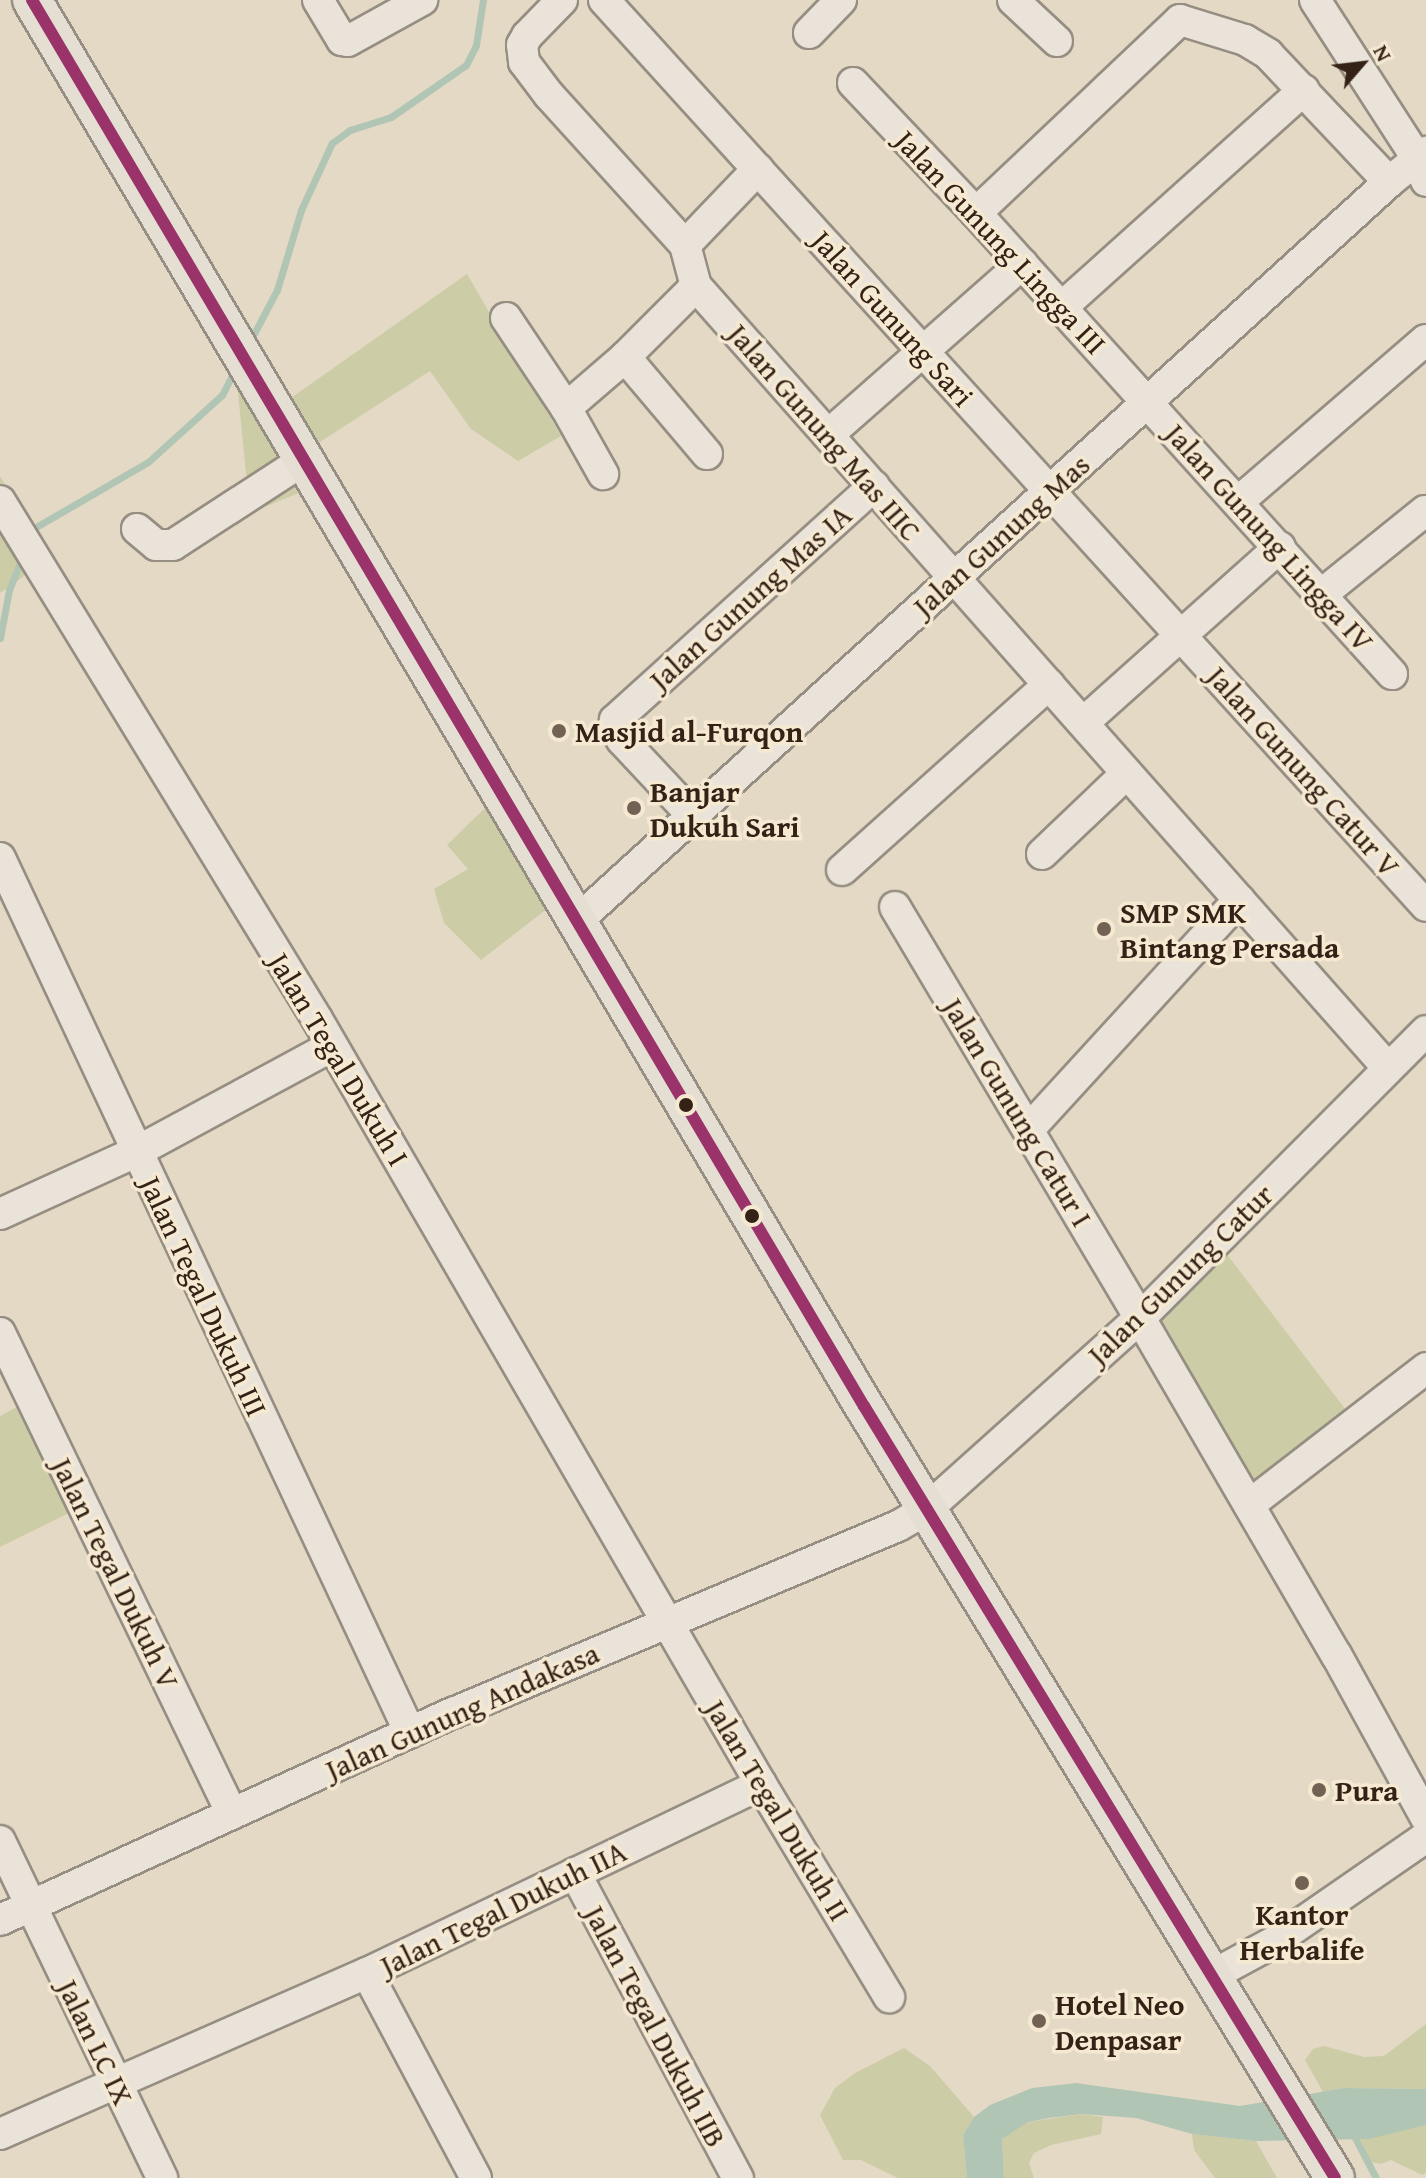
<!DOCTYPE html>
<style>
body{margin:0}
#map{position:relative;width:1426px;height:2178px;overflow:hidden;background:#e4d9c5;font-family:"Gentium Book Plus",serif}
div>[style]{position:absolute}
.green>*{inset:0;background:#cccca7}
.water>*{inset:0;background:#b1c5b5}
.stream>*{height:7px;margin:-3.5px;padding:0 3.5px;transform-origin:3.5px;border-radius:3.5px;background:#b1c5b5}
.roads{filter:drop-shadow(2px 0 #968e82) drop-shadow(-2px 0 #968e82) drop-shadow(0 2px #968e82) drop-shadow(0 -2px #968e82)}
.minor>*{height:30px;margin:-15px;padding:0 15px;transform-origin:15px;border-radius:15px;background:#e9e3d9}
.major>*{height:38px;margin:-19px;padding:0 19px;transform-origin:19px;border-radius:19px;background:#e5dfd3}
.bus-1>*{height:12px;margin:-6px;padding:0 6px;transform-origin:6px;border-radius:6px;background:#9a336a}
.dots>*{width:22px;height:22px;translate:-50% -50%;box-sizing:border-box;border:4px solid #f6e9d1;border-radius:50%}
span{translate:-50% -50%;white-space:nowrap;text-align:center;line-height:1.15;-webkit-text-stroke:7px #f6e9d1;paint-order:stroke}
.street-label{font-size:30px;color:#342217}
.poi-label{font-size:30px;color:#342217;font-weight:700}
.left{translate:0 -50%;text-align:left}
.north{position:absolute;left:1322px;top:24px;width:80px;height:80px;-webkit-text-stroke:6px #f6e9d1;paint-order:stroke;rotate:62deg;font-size:22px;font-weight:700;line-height:32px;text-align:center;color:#342217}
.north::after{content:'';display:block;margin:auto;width:28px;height:36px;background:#342217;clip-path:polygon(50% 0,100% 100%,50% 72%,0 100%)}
</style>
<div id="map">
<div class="green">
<div style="clip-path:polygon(467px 274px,561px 436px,518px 461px,471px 429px,430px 371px,289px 462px,306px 490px,250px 513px,237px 383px,261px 419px)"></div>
<div style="clip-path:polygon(0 476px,47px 560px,0 593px)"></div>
<div style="clip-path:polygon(487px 806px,552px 905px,481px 960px,444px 923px,434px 889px,468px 869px,447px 845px)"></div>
<div style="clip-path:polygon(1206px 1227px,1352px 1418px,1269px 1481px,1242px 1483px,1132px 1307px)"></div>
<div style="clip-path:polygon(28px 1401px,77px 1509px,0 1547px,0 1416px)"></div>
<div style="clip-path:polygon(1426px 2024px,1426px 2089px,1344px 2088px,1323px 2092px,1305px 2060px,1313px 2049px,1324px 2046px,1364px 2057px,1384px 2056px)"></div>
<div style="clip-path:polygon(904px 2048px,930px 2066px,974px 2117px,963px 2135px,967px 2178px,898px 2178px,861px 2160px,843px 2160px,820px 2115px,835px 2088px,855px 2073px)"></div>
<div style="clip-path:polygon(1082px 2114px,1103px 2117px,1101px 2134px,1051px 2145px,1034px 2153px,1029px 2163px,1034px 2178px,1004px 2178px,1002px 2139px,1009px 2132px,1028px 2122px)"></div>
<div style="clip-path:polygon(1426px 2125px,1426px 2173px,1422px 2175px,1391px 2160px,1381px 2164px,1371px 2162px,1360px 2139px)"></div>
<div style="clip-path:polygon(1192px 2134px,1256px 2141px,1277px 2178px,1215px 2178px,1194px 2150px)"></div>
</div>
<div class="water">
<div style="clip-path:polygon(1076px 2083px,1240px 2106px,1344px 2088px,1426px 2089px,1426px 2125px,1369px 2139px,1256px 2141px,1192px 2134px,1136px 2118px,1082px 2114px,1049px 2118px,1028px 2122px,1002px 2139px,1004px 2178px,967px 2178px,963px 2135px,974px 2117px,990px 2105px,1032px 2088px)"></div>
</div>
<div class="stream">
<div style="left:249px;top:343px;width:60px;rotate:-62.2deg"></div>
<div style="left:277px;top:290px;width:84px;rotate:-73.3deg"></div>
<div style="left:301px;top:210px;width:74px;rotate:-65.2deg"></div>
<div style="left:332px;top:143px;width:22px;rotate:-36deg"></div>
<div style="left:350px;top:130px;width:43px;rotate:-17.6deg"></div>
<div style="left:391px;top:117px;width:91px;rotate:-34.7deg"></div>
<div style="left:466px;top:65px;width:22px;rotate:-63deg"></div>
<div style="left:476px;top:45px;width:46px;rotate:-81.2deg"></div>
<div style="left:31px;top:538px;width:12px;rotate:-66deg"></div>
<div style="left:36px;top:527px;width:129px;rotate:-30.1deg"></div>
<div style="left:148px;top:462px;width:100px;rotate:-42.2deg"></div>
<div style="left:222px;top:395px;width:30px;rotate:-63deg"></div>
<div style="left:0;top:638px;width:49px;rotate:-79.4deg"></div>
<div style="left:9px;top:590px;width:37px;rotate:-68deg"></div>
<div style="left:1353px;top:2134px;width:50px;rotate:62.4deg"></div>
</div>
<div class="roads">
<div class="minor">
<div style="left:318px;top:0;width:47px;rotate:59deg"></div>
<div style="left:342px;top:40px;width:6px;rotate:9deg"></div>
<div style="left:348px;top:41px;width:85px;rotate:-29deg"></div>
<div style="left:562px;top:0;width:50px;rotate:134.2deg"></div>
<div style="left:527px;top:36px;width:10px;rotate:119deg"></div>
<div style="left:522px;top:45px;width:17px;rotate:83deg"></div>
<div style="left:524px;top:62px;width:41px;rotate:52.9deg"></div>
<div style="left:549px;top:95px;width:202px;rotate:47.8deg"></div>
<div style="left:604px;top:0;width:1223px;rotate:47.78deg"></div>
<div style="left:1013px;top:0;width:60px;rotate:43deg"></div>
<div style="left:1315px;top:0;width:187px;rotate:57.2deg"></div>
<div style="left:1416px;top:157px;width:26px;rotate:67deg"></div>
<div style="left:809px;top:33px;width:46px;rotate:-45.9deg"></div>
<div style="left:853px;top:83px;width:179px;rotate:46.6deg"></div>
<div style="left:976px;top:213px;width:621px;rotate:47.94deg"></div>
<div style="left:758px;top:169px;width:105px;rotate:133.8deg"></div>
<div style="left:685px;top:245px;width:42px;rotate:75deg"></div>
<div style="left:696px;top:286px;width:1043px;rotate:48.5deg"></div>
<div style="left:976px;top:213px;width:281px;rotate:-43.4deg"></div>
<div style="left:1180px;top:20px;width:68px;rotate:17.1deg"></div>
<div style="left:1245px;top:40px;width:27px;rotate:31deg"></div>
<div style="left:1268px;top:54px;width:176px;rotate:46.6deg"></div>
<div style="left:1062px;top:307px;width:325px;rotate:-41.9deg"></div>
<div style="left:506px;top:318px;width:108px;rotate:56.3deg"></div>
<div style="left:566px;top:408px;width:76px;rotate:60.7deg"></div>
<div style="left:625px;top:357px;width:127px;rotate:49.8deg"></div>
<div style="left:566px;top:408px;width:78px;rotate:-40.8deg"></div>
<div style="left:625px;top:357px;width:100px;rotate:-45deg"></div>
<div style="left:828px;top:435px;width:259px;rotate:-41.4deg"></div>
<div style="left:0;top:501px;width:607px;rotate:58.53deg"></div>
<div style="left:317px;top:1019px;width:885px;rotate:59.87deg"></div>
<div style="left:761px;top:1784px;width:249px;rotate:59deg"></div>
<div style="left:1238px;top:502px;width:248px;rotate:-40.8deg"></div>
<div style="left:137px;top:529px;width:25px;rotate:40deg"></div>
<div style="left:156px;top:545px;width:17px"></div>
<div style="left:173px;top:545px;width:156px;rotate:-33deg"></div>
<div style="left:1322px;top:594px;width:132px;rotate:-38.9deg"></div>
<div style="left:1083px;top:723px;width:264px;rotate:-41.8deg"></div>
<div style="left:693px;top:816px;width:104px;rotate:-133.1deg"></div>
<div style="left:622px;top:740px;width:15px;rotate:-122deg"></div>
<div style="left:614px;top:727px;width:7px;rotate:-82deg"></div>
<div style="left:615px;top:720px;width:349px;rotate:-42.1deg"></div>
<div style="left:1042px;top:854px;width:117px;rotate:-43.6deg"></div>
<div style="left:0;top:858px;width:966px;rotate:64.89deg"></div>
<div style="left:842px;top:870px;width:278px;rotate:-41.9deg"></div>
<div style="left:895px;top:907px;width:478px;rotate:59.2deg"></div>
<div style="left:1140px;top:1318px;width:391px;rotate:59.8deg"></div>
<div style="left:1337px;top:1656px;width:185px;rotate:61.2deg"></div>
<div style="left:578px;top:920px;width:1097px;rotate:-42.3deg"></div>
<div style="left:1389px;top:182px;width:48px;rotate:-39deg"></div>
<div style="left:1029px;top:1129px;width:311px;rotate:-47.5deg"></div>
<div style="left:0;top:1214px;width:149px;rotate:-24.5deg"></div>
<div style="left:136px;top:1152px;width:223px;rotate:-28.4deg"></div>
<div style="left:0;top:1333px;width:534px;rotate:64.25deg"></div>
<div style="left:1249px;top:1505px;width:224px;rotate:-37.7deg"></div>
<div style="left:0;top:1841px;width:374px;rotate:64.3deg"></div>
<div style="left:575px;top:1873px;width:346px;rotate:61.9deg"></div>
<div style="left:0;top:1920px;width:498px;rotate:-24.6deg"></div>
<div style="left:453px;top:1713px;width:483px;rotate:-22.8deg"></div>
<div style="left:898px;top:1526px;width:34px;rotate:-30deg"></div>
<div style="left:927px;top:1509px;width:286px;rotate:-41.9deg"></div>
<div style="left:1140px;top:1318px;width:405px;rotate:-45.1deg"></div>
<div style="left:367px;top:1973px;width:232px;rotate:62deg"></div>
<div style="left:1211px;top:1976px;width:72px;rotate:-28.4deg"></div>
<div style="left:1274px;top:1942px;width:185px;rotate:-34.6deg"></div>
<div style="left:0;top:2134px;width:401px;rotate:-23.7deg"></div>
<div style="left:367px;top:1973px;width:437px;rotate:-25.6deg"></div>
</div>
<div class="major">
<div style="left:32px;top:0;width:1634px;rotate:59.39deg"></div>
<div style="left:864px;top:1406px;width:904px;rotate:58.61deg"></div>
</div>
</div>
<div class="bus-1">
<div style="left:32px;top:0;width:1634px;rotate:59.39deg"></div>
<div style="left:864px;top:1406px;width:904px;rotate:58.61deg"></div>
</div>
<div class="dots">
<div style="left:559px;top:731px;background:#726254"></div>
<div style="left:634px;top:808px;background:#726254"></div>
<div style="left:1104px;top:929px;background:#726254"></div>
<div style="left:686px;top:1105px;background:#342217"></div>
<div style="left:752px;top:1216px;background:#342217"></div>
<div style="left:1319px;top:1790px;background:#726254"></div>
<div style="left:1302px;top:1883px;background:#726254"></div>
<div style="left:1039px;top:2021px;background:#726254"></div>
</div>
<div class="street-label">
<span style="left:1001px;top:242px;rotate:47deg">Jalan Gunung Lingga III</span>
<span style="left:893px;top:318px;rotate:48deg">Jalan Gunung Sari</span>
<span style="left:825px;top:432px;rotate:49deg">Jalan Gunung Mas IIIC</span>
<span style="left:1001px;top:535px;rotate:-42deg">Jalan Gunung Mas</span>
<span style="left:1270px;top:537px;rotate:48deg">Jalan Gunung Lingga IV</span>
<span style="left:750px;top:597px;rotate:-42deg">Jalan Gunung Mas IA</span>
<span style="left:1304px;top:771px;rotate:48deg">Jalan Gunung Catur V</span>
<span style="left:339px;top:1059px;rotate:59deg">Jalan Tegal Dukuh I</span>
<span style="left:1018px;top:1112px;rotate:59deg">Jalan Gunung Catur I</span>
<span style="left:1180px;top:1274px;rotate:-44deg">Jalan Gunung Catur</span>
<span style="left:204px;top:1296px;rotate:65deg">Jalan Tegal Dukuh III</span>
<span style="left:116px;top:1573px;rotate:64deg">Jalan Tegal Dukuh V</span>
<span style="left:462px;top:1711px;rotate:-24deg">Jalan Gunung Andakasa</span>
<span style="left:778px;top:1810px;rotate:59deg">Jalan Tegal Dukuh II</span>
<span style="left:503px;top:1908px;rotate:-26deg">Jalan Tegal Dukuh IIA</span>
<span style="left:656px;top:2026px;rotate:62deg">Jalan Tegal Dukuh IIB</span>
<span style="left:96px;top:2042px;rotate:64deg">Jalan LC IX</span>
</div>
<div class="poi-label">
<span class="left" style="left:575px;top:731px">Masjid al-Furqon</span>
<span class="left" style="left:650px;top:808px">Banjar<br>Dukuh Sari</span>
<span class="left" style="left:1120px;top:929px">SMP SMK<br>Bintang Persada</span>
<span class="left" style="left:1335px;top:1790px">Pura</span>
<span style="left:1302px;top:1931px">Kantor<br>Herbalife</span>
<span class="left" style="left:1055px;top:2021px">Hotel Neo<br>Denpasar</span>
</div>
<div class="north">N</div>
</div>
